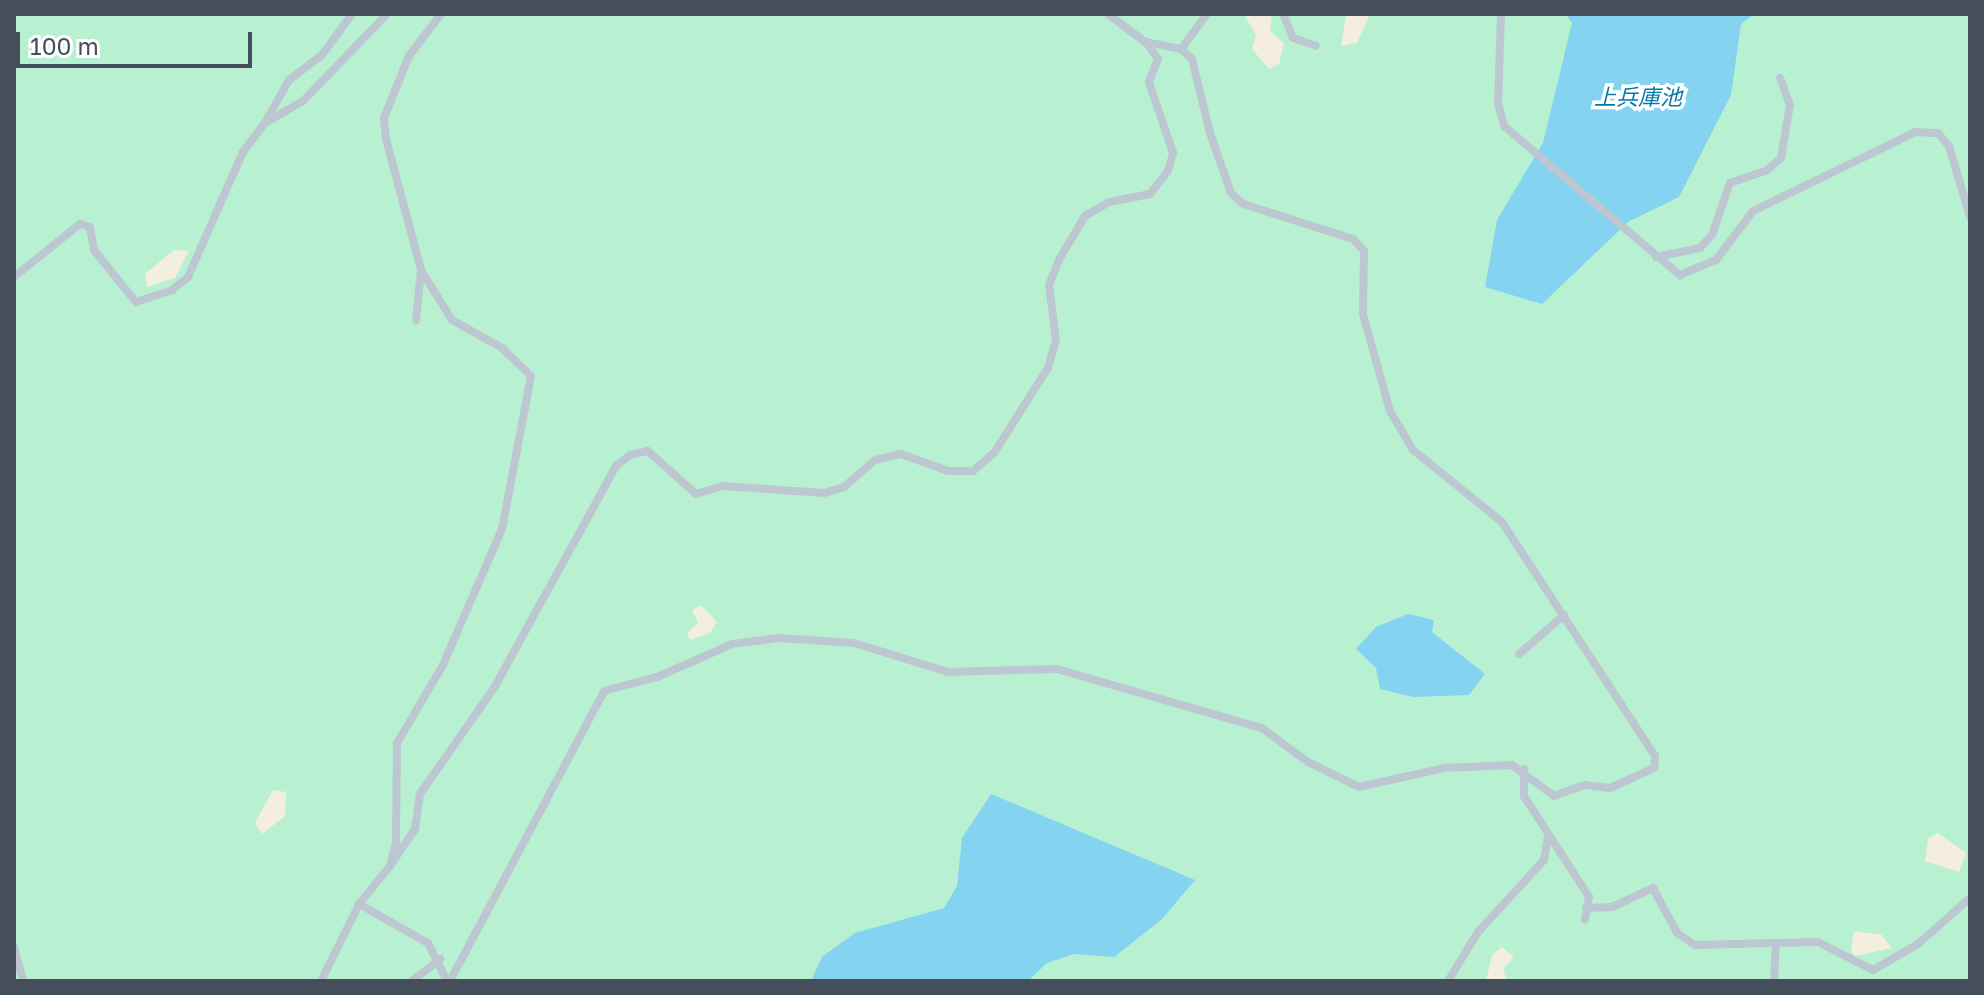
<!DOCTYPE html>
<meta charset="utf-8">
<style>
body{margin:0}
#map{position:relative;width:1984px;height:995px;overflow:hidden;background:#f0eeed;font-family:"Golos Text","Noto Sans JP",sans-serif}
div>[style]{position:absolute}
.green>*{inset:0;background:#b8f1d2}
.sand>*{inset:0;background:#f3eedd}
.water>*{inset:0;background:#83d3f1}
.service>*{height:8px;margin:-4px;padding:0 4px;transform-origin:4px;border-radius:4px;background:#bdc7d1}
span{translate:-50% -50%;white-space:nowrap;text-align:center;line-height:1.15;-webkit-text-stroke:7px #fff;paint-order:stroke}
.water-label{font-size:22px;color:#047aa8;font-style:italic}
.frame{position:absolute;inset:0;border:16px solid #454f5c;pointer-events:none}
.scale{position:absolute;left:16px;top:32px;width:236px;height:36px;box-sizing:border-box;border:4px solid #454f5c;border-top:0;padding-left:10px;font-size:24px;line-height:28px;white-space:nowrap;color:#454f5c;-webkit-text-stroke:6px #fff;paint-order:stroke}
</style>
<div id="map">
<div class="green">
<div style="clip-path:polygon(14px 14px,1970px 14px,1970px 981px,14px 981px)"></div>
</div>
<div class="sand">
<div style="clip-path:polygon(1272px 14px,1270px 31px,1284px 43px,1279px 64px,1269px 69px,1252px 49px,1256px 35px,1245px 16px)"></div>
<div style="clip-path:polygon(1346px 14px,1370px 14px,1357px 43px,1341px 46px)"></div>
<div style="clip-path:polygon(174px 250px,189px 251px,175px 278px,147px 287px,145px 274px)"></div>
<div style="clip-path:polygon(701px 605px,717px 622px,710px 633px,690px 640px,687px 633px,698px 623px,692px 610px)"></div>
<div style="clip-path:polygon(273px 790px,286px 792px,285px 816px,262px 834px,255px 823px)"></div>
<div style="clip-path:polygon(1938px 833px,1966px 853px,1959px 872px,1925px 861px,1928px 839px)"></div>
<div style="clip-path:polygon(1854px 931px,1882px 935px,1891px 948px,1856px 956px,1851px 952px)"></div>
<div style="clip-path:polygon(1502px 947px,1514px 957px,1503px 969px,1507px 981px,1486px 981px,1492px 955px)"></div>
</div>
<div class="water">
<div style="clip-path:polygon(1566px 14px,1754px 14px,1741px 24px,1731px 95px,1679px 197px,1628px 222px,1542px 304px,1485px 287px,1497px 220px,1543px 143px,1572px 23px)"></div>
<div style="clip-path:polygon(1408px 614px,1434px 620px,1432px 632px,1485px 674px,1469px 695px,1413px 697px,1380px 689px,1376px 668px,1356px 649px,1376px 627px)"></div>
<div style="clip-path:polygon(991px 794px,1195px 880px,1162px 919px,1114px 957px,1075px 954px,1047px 963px,1028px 981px,811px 981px,822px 957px,855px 933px,944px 908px,957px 886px,962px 838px)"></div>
</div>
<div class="service">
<div style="left:441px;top:14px;width:53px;rotate:127.3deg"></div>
<div style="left:409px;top:56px;width:67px;rotate:112deg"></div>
<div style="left:384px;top:118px;width:21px;rotate:85deg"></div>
<div style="left:386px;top:139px;width:136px;rotate:75deg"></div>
<div style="left:421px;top:270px;width:59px;rotate:58.2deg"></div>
<div style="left:452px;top:320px;width:57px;rotate:29.2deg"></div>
<div style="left:502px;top:348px;width:40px;rotate:44deg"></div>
<div style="left:531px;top:376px;width:156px;rotate:100.7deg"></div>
<div style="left:502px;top:529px;width:148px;rotate:113.5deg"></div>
<div style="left:443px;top:665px;width:91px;rotate:120.5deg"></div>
<div style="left:397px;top:743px;width:99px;rotate:90.6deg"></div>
<div style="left:396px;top:842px;width:25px;rotate:104deg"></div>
<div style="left:390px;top:866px;width:49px;rotate:129.2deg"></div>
<div style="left:359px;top:904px;width:79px;rotate:29.5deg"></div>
<div style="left:428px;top:943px;width:42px;rotate:63.4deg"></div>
<div style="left:1283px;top:14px;width:26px;rotate:67deg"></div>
<div style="left:1293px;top:38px;width:24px;rotate:19deg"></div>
<div style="left:1501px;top:14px;width:89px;rotate:91.9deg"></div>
<div style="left:1498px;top:103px;width:24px;rotate:75deg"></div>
<div style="left:1504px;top:126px;width:231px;rotate:40.3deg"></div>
<div style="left:1680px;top:275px;width:39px;rotate:-23deg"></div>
<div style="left:1716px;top:260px;width:61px;rotate:-52.9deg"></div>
<div style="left:1753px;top:211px;width:181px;rotate:-25.9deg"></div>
<div style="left:1916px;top:132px;width:22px;rotate:3deg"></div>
<div style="left:1938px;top:133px;width:17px;rotate:50deg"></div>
<div style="left:1949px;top:146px;width:74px;rotate:73.5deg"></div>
<div style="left:1181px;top:49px;width:44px;rotate:-53.4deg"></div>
<div style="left:266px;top:121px;width:47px;rotate:-60.7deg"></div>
<div style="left:289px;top:80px;width:41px;rotate:-37.1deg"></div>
<div style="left:322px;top:55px;width:51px;rotate:-53.8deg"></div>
<div style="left:1656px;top:257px;width:45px;rotate:-11.6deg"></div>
<div style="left:1700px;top:248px;width:18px;rotate:-47deg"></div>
<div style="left:1712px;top:235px;width:55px;rotate:-70.9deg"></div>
<div style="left:1730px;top:183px;width:39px;rotate:-19deg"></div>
<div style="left:1767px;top:170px;width:18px;rotate:-41deg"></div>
<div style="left:1781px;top:158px;width:54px;rotate:-80.4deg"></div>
<div style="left:1790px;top:105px;width:29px;rotate:-110deg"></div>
<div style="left:14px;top:277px;width:85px;rotate:-38.8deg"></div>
<div style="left:80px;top:224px;width:10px;rotate:17deg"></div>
<div style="left:90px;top:227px;width:23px;rotate:80deg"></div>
<div style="left:94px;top:250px;width:67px;rotate:51.1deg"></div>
<div style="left:136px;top:302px;width:38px;rotate:-18deg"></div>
<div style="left:172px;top:290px;width:21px;rotate:-39deg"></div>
<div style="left:188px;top:277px;width:137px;rotate:-66.3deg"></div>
<div style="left:243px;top:152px;width:36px;rotate:-53deg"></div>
<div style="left:265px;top:123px;width:44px;rotate:-30.1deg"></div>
<div style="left:303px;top:101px;width:121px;rotate:-46deg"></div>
<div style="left:416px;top:320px;width:49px;rotate:-84.2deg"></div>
<div style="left:1519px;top:654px;width:60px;rotate:-40.9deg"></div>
<div style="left:1524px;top:769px;width:27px;rotate:90deg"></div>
<div style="left:1524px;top:796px;width:120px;rotate:57.2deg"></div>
<div style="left:1589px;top:897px;width:23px;rotate:100deg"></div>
<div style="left:390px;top:866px;width:45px;rotate:-56deg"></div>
<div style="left:415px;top:829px;width:35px;rotate:-82deg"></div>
<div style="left:420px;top:794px;width:129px;rotate:-55.1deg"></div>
<div style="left:494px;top:688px;width:253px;rotate:-61.2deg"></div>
<div style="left:616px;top:466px;width:18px;rotate:-38deg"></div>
<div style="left:630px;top:455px;width:18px;rotate:-13deg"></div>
<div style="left:648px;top:451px;width:64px;rotate:41.9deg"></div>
<div style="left:696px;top:494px;width:27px;rotate:-17deg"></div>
<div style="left:722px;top:486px;width:102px;rotate:3.9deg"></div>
<div style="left:824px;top:493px;width:21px;rotate:-17deg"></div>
<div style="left:844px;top:487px;width:41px;rotate:-41.1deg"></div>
<div style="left:875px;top:460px;width:27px;rotate:-13deg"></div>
<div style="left:901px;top:454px;width:50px;rotate:19.9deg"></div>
<div style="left:948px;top:471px;width:25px"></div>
<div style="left:973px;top:471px;width:28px;rotate:-41deg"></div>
<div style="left:994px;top:453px;width:101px;rotate:-57.6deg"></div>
<div style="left:1048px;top:368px;width:29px;rotate:-74deg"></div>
<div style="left:1056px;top:340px;width:55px;rotate:-97.3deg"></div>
<div style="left:1049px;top:285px;width:29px;rotate:-68deg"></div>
<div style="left:1060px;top:258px;width:49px;rotate:-59.2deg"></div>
<div style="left:1085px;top:216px;width:28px;rotate:-30deg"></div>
<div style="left:1109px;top:202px;width:42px;rotate:-11deg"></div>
<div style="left:1150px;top:194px;width:29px;rotate:-52deg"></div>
<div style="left:1168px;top:171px;width:19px;rotate:-74deg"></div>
<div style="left:1173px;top:153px;width:75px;rotate:-108.7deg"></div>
<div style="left:1149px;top:82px;width:25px;rotate:-69deg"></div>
<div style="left:1158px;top:59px;width:21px;rotate:-125deg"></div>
<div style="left:1586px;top:908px;width:26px;rotate:-2deg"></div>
<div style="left:1612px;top:907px;width:45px;rotate:-24.9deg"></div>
<div style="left:1653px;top:888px;width:51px;rotate:61.9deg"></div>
<div style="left:1677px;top:933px;width:22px;rotate:34deg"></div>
<div style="left:1695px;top:945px;width:81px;rotate:-1.4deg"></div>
<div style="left:14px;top:947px;width:35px;rotate:75deg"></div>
<div style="left:321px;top:981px;width:86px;rotate:-63.7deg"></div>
<div style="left:412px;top:981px;width:36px;rotate:-38deg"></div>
<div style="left:450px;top:981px;width:328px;rotate:-62deg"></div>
<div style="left:604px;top:691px;width:55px;rotate:-14.8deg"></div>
<div style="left:657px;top:677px;width:82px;rotate:-23.7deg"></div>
<div style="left:732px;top:644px;width:47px;rotate:-7.3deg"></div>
<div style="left:779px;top:638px;width:75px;rotate:3.8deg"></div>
<div style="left:854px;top:643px;width:98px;rotate:17.1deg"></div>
<div style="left:948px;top:672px;width:109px;rotate:-1.6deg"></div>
<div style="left:1057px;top:669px;width:213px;rotate:16.1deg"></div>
<div style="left:1262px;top:728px;width:57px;rotate:36.5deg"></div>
<div style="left:1308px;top:762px;width:57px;rotate:26.1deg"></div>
<div style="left:1359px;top:787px;width:88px;rotate:-12.5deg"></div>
<div style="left:1445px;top:768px;width:67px;rotate:-2.6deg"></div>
<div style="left:1512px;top:765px;width:52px;rotate:36.4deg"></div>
<div style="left:1554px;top:796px;width:33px;rotate:-20deg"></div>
<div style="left:1585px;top:785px;width:25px;rotate:7deg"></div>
<div style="left:1610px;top:788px;width:48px;rotate:-24.4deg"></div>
<div style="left:1654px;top:768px;width:12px;rotate:-85deg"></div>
<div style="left:1655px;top:756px;width:280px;rotate:-123.2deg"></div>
<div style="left:1502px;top:522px;width:114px;rotate:-141deg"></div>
<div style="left:1413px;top:450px;width:45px;rotate:-120.5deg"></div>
<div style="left:1390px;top:411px;width:101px;rotate:-105.6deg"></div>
<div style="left:1363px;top:314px;width:63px;rotate:-89.1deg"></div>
<div style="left:1364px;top:251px;width:16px;rotate:-133deg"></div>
<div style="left:1353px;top:239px;width:115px;rotate:-162.3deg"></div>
<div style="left:1243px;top:204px;width:16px;rotate:-137deg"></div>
<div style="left:1231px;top:193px;width:64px;rotate:-109.3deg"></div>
<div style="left:1210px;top:133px;width:76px;rotate:-103.7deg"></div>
<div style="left:1192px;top:59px;width:15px;rotate:-138deg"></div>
<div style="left:1181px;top:49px;width:37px;rotate:-169deg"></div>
<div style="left:1145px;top:42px;width:46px;rotate:-142.9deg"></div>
<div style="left:1448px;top:981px;width:57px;rotate:-58.5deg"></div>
<div style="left:1478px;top:932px;width:98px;rotate:-47.5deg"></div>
<div style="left:1544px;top:860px;width:23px;rotate:-80deg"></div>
<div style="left:1774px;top:981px;width:38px;rotate:-87deg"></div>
<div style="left:1776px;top:943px;width:42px;rotate:-1.4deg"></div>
<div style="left:1818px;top:942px;width:62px;rotate:27deg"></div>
<div style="left:1873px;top:970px;width:52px;rotate:-30deg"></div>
<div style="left:1918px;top:944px;width:69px;rotate:-41.5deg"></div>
</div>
<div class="water-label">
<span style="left:1638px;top:97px">上兵庫池</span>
</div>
<div class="frame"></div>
<div class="scale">100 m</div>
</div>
